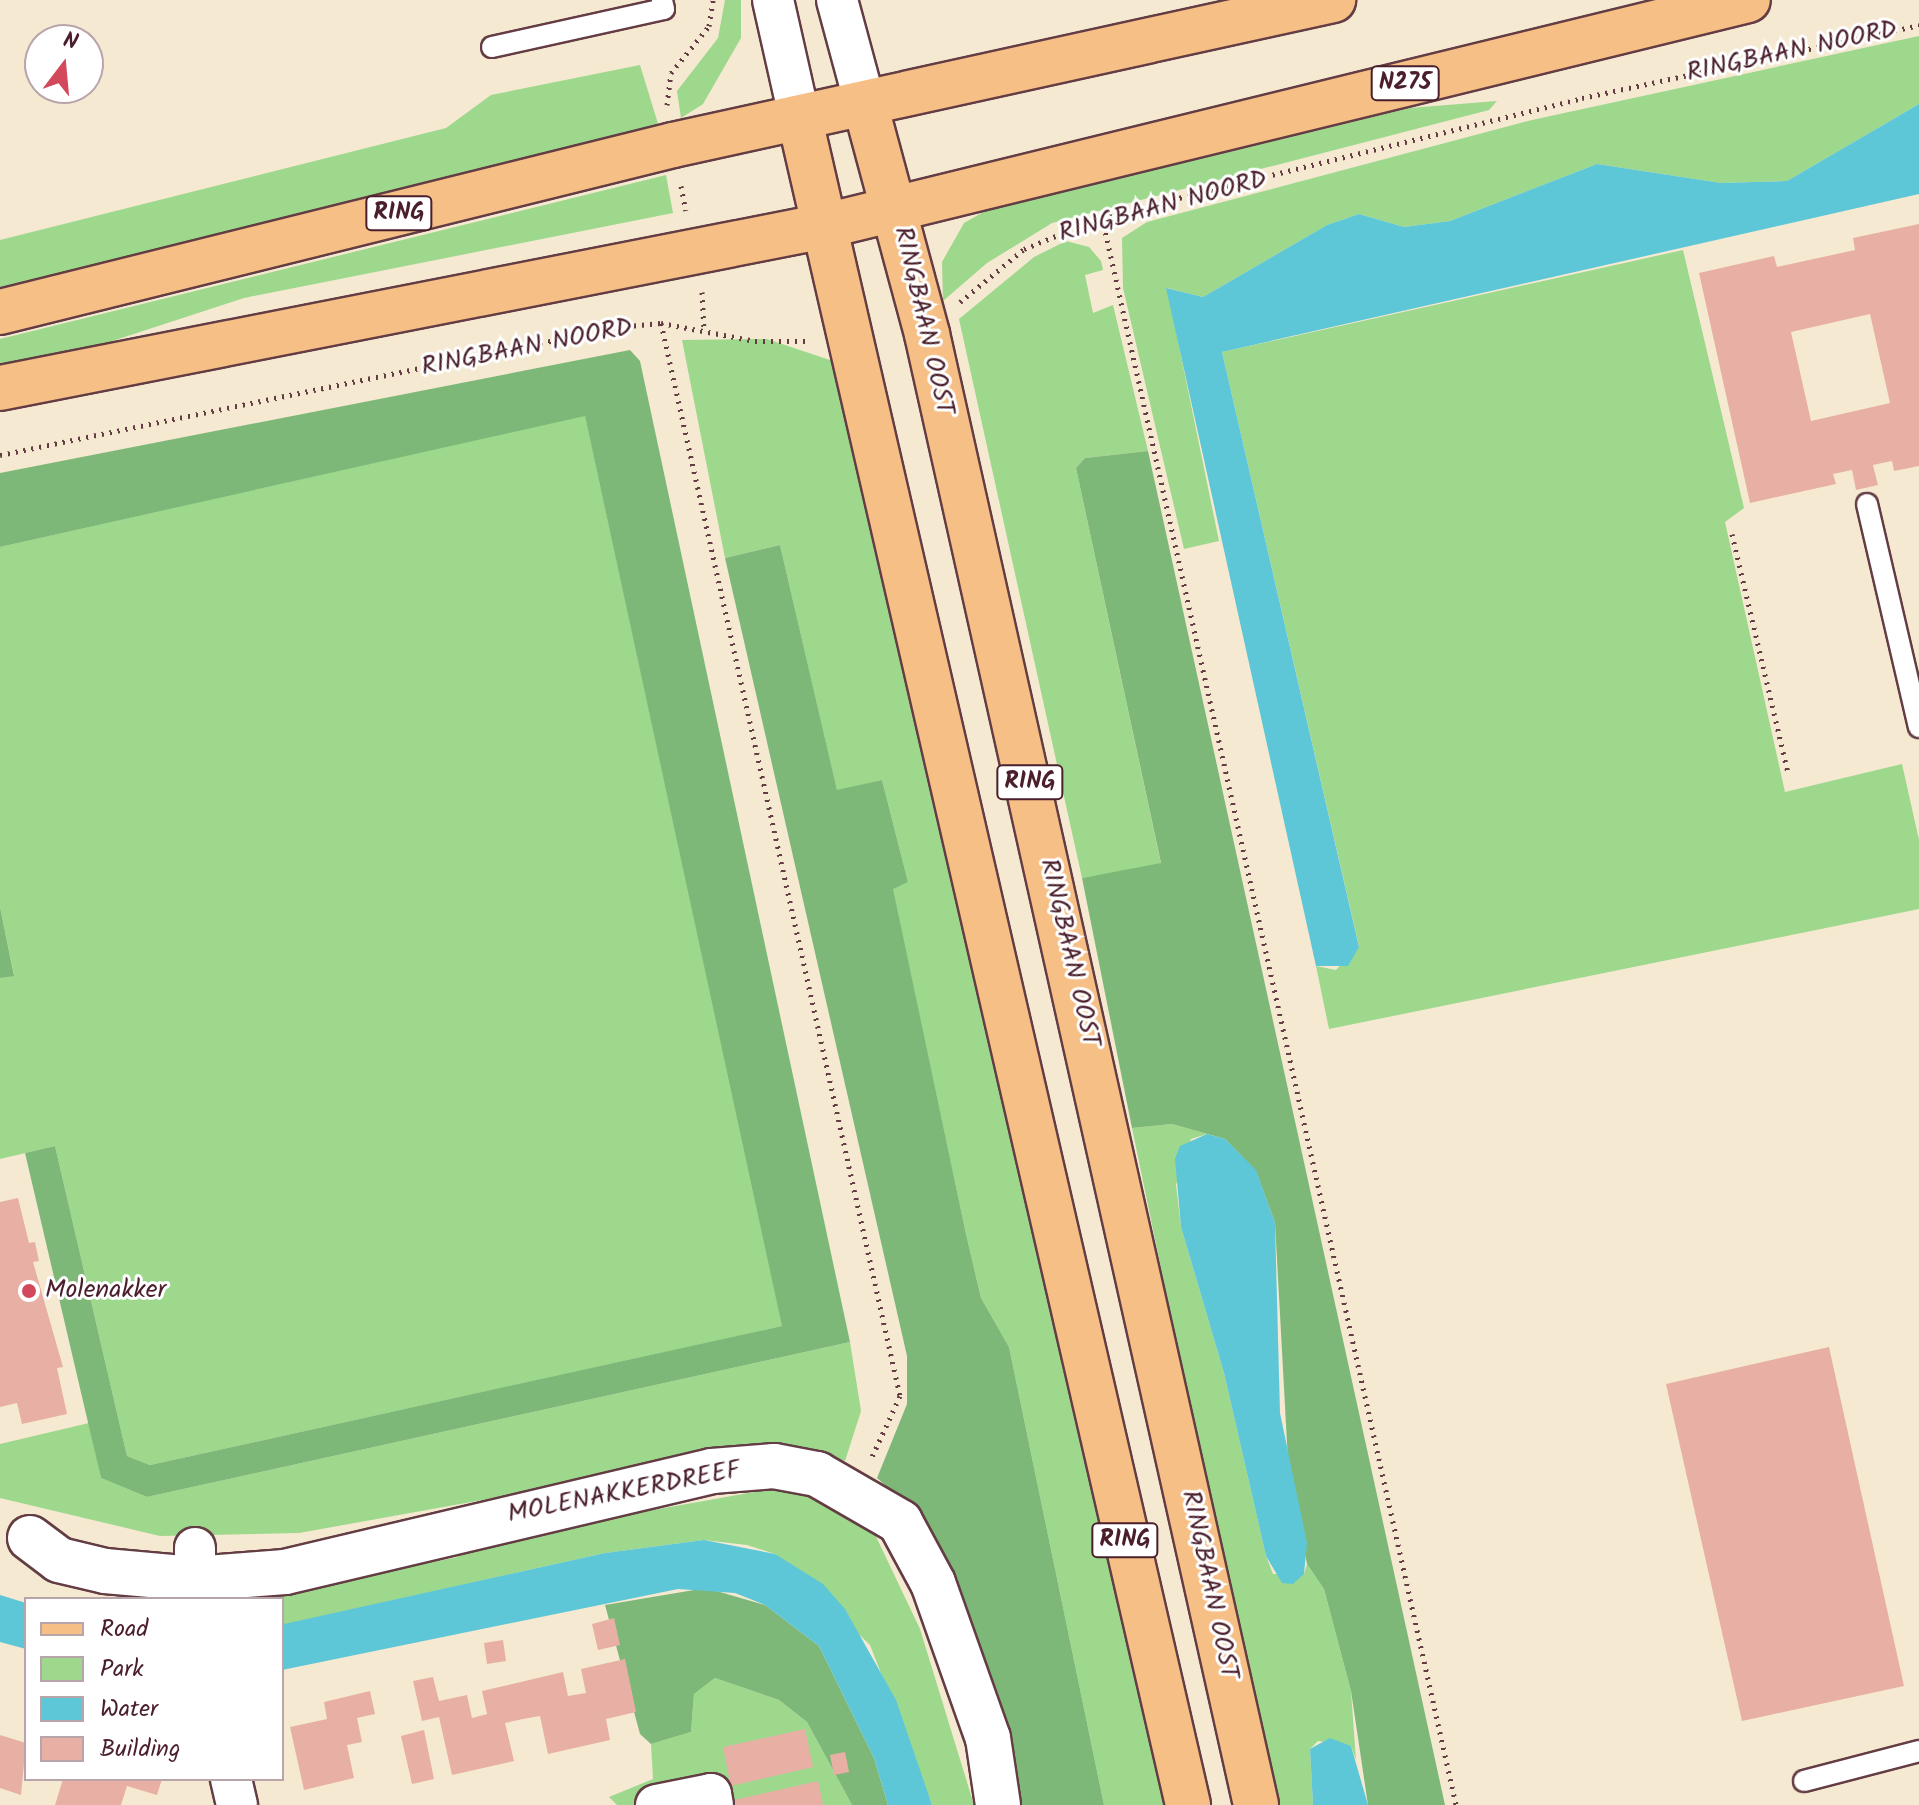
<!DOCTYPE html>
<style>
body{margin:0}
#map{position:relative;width:1919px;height:1805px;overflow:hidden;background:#f5e9d2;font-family:Kalam,sans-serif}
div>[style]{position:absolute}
.green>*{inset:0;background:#9dd88c}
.forest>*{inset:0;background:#7eb878}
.water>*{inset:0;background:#5dc7d7}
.building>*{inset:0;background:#e8b0a5}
.path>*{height:5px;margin-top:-2.5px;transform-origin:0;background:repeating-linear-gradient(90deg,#643d44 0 2px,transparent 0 8px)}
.roads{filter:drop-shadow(2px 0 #643d44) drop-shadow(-2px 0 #643d44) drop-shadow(0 2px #643d44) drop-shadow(0 -2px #643d44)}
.service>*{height:20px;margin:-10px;padding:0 10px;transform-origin:10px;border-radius:10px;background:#fff}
.minor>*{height:40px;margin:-20px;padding:0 20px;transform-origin:20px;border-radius:20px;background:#fff}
.tertiary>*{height:44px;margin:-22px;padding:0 22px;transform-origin:22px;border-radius:22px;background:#fff}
.primary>*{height:44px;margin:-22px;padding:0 22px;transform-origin:22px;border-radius:22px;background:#f5bf86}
.dots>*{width:22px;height:22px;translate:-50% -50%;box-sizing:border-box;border:4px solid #fff;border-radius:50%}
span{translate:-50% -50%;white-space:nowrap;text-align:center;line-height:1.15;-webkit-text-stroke:6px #fff;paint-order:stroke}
.shield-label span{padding:2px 6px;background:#fff;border:2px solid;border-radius:6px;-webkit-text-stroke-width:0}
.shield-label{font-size:24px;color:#4a1f2b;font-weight:700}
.street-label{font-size:26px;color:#4a1f2b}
.poi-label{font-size:26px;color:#4a1f2b}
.left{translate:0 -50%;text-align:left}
.legend{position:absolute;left:24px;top:1597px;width:260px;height:184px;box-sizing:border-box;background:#fff;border:2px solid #b7a5aa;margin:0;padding:10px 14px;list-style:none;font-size:24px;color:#4a1f2b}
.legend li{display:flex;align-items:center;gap:16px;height:40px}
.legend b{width:40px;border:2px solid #b7a5aa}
.north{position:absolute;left:24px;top:24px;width:80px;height:80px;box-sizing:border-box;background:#fff;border:2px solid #b7a5aa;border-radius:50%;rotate:16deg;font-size:22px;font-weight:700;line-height:32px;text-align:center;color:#4a1f2b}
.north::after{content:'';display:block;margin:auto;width:28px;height:36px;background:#d1495b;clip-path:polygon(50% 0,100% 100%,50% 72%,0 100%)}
</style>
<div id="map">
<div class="green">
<div style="clip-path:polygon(725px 0,741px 0,741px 38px,703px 104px,681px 118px,677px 91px,718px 38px)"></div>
<div style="clip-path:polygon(1919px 36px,1919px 104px,1787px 181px,1721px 183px,1597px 164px,1450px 221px,1404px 227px,1359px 214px,1327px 225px,1203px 297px,1167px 288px,1219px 541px,1184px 549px,1123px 288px,1122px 238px,1147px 222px,1532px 120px)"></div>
<div style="clip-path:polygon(640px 65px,659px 127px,0 293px,0 240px,446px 128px,491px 95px)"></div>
<div style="clip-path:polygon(1497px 101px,1489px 110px,1052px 223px,987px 263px,943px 301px,942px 262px,964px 223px,985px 211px,1410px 108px)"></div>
<div style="clip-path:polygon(666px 175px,673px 213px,244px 298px,100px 345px,0 368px,0 339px)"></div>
<div style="clip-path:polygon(1066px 241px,1089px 247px,1101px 261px,1103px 270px,1085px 275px,1093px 313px,1113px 305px,1148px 451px,1085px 458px,1076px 468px,1161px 864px,1082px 878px,959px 319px,1034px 257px)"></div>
<div style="clip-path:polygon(1683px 250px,1744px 508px,1725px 522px,1785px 792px,1902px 764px,1919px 840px,1919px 909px,1329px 1029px,1316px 966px,1336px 970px,1359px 946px,1222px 352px)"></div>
<div style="clip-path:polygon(767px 339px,836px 362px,1076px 1426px,1168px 1805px,1104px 1805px,1009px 1347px,981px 1298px,966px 1234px,892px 888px,908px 882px,882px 780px,837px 791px,780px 545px,725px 558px,682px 340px)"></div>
<div style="clip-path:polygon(585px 415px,783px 1326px,150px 1465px,127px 1456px,55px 1146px,0 1159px,0 978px,14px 975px,0 907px,0 547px)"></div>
<div style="clip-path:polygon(1172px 1124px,1207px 1134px,1191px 1139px,1176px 1185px,1181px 1227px,1224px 1373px,1266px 1556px,1273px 1574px,1304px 1574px,1307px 1564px,1324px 1589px,1351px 1691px,1356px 1760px,1351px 1746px,1318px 1741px,1310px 1749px,1313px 1805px,1272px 1805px,1132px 1128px)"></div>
<div style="clip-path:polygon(850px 1342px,861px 1411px,845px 1461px,800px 1448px,761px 1450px,299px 1533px,160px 1536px,0 1498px,0 1444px,89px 1423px,101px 1478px,147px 1497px)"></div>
<div style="clip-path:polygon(766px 1490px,811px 1491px,871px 1526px,920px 1629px,974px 1805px,932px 1805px,870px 1645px,775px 1554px,747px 1545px,704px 1540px,605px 1553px,282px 1625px,282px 1599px,250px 1599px,458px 1557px,450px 1546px)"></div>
<div style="clip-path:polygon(715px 1678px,779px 1700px,807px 1722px,852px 1805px,617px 1805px,609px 1797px,653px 1779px,651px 1744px,691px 1732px,694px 1694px)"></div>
</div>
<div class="forest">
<div style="clip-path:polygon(630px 350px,640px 361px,850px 1342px,147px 1497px,101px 1478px,25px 1153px,55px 1146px,127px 1456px,150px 1465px,782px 1326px,585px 416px,0 547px,0 473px)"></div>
<div style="clip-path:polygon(1148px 451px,1445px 1805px,1368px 1805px,1351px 1691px,1324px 1589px,1307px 1564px,1288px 1461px,1275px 1223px,1256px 1171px,1225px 1139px,1172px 1124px,1132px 1128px,1082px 878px,1161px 863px,1076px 468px,1085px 458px)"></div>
<div style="clip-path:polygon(780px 545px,837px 790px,882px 780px,908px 882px,893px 889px,966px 1234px,981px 1298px,1009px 1347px,1104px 1805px,1016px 1805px,903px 1501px,877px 1478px,907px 1404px,907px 1356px,725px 558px)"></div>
<div style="clip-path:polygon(0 907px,14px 976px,0 978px)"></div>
<div style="clip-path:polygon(706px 1588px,765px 1605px,819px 1646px,874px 1758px,888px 1805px,852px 1805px,807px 1722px,779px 1700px,715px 1678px,694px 1694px,691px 1732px,651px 1744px,640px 1734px,605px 1605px)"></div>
</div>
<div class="water">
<div style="clip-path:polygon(1919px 104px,1919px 194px,1222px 352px,1359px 947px,1348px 966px,1316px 966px,1166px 288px,1203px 297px,1327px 225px,1359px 214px,1404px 227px,1450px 221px,1597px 164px,1721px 183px,1787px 181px)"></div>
<div style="clip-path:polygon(1207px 1134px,1225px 1139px,1256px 1170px,1275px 1223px,1280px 1413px,1307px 1543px,1304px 1574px,1293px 1584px,1282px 1583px,1266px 1556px,1224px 1373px,1181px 1227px,1175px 1159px,1180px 1146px)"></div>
<div style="clip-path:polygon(704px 1540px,775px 1554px,823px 1584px,845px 1609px,896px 1700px,932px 1805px,888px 1805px,874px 1758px,819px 1646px,765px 1605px,735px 1593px,678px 1589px,282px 1670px,284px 1624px,605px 1553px)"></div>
<div style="clip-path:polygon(0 1595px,26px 1603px,26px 1649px,0 1642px)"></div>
<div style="clip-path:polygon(1330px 1738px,1351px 1746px,1368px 1805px,1313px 1805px,1310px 1749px)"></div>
</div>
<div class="building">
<div style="clip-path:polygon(evenodd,1919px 224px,1919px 466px,1894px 471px,1892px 461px,1873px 465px,1878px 485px,1856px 490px,1852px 470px,1833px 474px,1836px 484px,1750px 503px,1699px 273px,1774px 256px,1777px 267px,1855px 250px,1853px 238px,1919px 224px,1870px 314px,1890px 403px,1811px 421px,1791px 332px,1870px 314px)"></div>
<div style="clip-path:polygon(18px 1198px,29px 1243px,35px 1242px,39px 1261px,33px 1262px,63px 1367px,57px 1368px,67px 1414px,22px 1424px,17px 1403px,0 1407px,0 1202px)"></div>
<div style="clip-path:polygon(1829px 1347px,1904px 1686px,1742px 1721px,1666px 1384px)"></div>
<div style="clip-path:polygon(614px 1618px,620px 1645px,598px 1650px,592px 1624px)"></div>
<div style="clip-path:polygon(503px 1640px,506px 1661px,487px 1664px,484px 1643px)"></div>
<div style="clip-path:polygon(625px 1659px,636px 1712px,606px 1719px,610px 1740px,548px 1754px,540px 1716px,523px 1719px,505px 1723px,514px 1761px,452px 1775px,439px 1717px,422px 1721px,413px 1681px,433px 1677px,439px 1701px,467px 1695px,472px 1718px,487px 1714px,482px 1691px,563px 1672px,568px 1696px,586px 1693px,581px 1669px)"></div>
<div style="clip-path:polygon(370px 1691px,375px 1714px,357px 1718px,362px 1742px,347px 1745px,354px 1778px,304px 1790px,290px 1727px,327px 1719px,324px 1702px)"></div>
<div style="clip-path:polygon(805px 1729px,813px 1767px,731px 1786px,723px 1747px)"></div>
<div style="clip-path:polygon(424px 1730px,434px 1779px,412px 1784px,401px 1736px)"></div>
<div style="clip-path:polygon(0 1735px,26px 1743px,21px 1795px,0 1788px)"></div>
<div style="clip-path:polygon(845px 1752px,849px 1772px,834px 1775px,830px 1755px)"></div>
<div style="clip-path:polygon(63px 1779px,162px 1779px,157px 1795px,127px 1786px,121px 1805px,55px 1805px)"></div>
<div style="clip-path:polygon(818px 1781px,823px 1805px,735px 1805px,734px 1800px)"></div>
</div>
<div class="path">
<div style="left:667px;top:105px;width:32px;rotate:-83deg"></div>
<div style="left:671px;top:73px;width:60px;rotate:-51deg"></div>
<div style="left:709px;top:26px;width:26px;rotate:-81deg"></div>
<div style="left:681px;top:186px;width:25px;rotate:79deg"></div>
<div style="left:1102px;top:217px;width:1627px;rotate:77.43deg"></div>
<div style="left:702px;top:292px;width:37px;rotate:87deg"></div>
<div style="left:960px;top:302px;width:83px;rotate:-39.6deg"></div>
<div style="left:1024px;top:249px;width:84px;rotate:-22.3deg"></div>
<div style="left:1102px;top:217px;width:495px;rotate:-13.9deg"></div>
<div style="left:1582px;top:98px;width:345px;rotate:-12.2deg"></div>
<div style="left:661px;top:323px;width:1099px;rotate:77.44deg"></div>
<div style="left:900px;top:1396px;width:67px;rotate:114.7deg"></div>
<div style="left:0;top:455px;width:631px;rotate:-11.7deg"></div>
<div style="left:618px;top:327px;width:43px;rotate:-5.3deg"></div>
<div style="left:661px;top:323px;width:96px;rotate:10.8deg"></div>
<div style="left:755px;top:341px;width:52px"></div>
<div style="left:1732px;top:534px;width:244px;rotate:76.8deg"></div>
</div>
<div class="roads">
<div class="service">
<div style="left:492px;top:47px;width:176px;rotate:-12.5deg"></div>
<div style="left:664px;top:9px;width:9px;rotate:-103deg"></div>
<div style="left:1867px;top:504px;width:229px;rotate:76.9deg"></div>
<div style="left:1804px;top:1781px;width:119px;rotate:-14.6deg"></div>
</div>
<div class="minor">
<div style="left:773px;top:0;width:123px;rotate:77.3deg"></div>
<div style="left:837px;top:0;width:108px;rotate:74.9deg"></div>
<div style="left:195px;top:1548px;width:51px;rotate:90deg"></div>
<div style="left:231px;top:1779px;width:27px;rotate:77deg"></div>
<div style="left:656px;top:1805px;width:56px;rotate:-11.3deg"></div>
<div style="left:711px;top:1794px;width:11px;rotate:80deg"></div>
</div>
<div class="tertiary">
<div style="left:30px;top:1538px;width:36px;rotate:37deg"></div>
<div style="left:59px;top:1560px;width:47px;rotate:13.4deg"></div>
<div style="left:105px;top:1571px;width:89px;rotate:5.1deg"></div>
<div style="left:194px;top:1579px;width:91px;rotate:-4.4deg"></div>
<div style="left:285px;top:1572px;width:439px;rotate:-13.3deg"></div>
<div style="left:712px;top:1471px;width:62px;rotate:-4.6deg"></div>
<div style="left:774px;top:1466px;width:44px;rotate:10.5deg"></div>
<div style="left:817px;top:1474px;width:96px;rotate:30deg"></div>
<div style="left:900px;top:1522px;width:69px;rotate:61.6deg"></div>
<div style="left:933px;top:1583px;width:164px;rotate:70.5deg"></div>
<div style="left:988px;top:1738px;width:68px;rotate:81.5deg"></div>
</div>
<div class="primary">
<div style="left:865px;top:104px;width:238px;rotate:74.9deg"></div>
<div style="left:927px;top:334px;width:1507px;rotate:77.39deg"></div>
<div style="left:800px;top:120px;width:1729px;rotate:77.03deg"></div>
<div style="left:0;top:312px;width:693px;rotate:-13.94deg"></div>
<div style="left:673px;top:145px;width:676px;rotate:-12.39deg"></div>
<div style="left:0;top:388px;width:841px;rotate:-11.11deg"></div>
<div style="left:825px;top:226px;width:950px;rotate:-13.76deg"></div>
</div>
</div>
<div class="dots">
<div style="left:29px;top:1291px;background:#d1495b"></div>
</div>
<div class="shield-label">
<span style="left:1405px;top:83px">N275</span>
<span style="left:399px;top:213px">RING</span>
<span style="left:1030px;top:782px">RING</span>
<span style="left:1125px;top:1540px">RING</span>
</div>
<div class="street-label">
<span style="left:1792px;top:52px;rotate:-12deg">RINGBAAN NOORD</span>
<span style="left:1163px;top:207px;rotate:-15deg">RINGBAAN NOORD</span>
<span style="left:923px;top:321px;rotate:77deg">RINGBAAN OOST</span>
<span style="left:527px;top:348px;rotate:-11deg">RINGBAAN NOORD</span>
<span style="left:1069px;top:953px;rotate:77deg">RINGBAAN OOST</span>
<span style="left:624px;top:1493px;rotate:-11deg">MOLENAKKERDREEF</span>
<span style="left:1209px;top:1585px;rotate:78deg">RINGBAAN OOST</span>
</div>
<div class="poi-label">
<span class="left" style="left:45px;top:1291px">Molenakker</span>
</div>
<ul class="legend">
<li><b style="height:10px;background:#f5bf86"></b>Road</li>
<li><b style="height:22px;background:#9dd88c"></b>Park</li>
<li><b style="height:22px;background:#5dc7d7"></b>Water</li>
<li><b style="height:22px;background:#e8b0a5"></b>Building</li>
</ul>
<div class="north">N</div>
</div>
